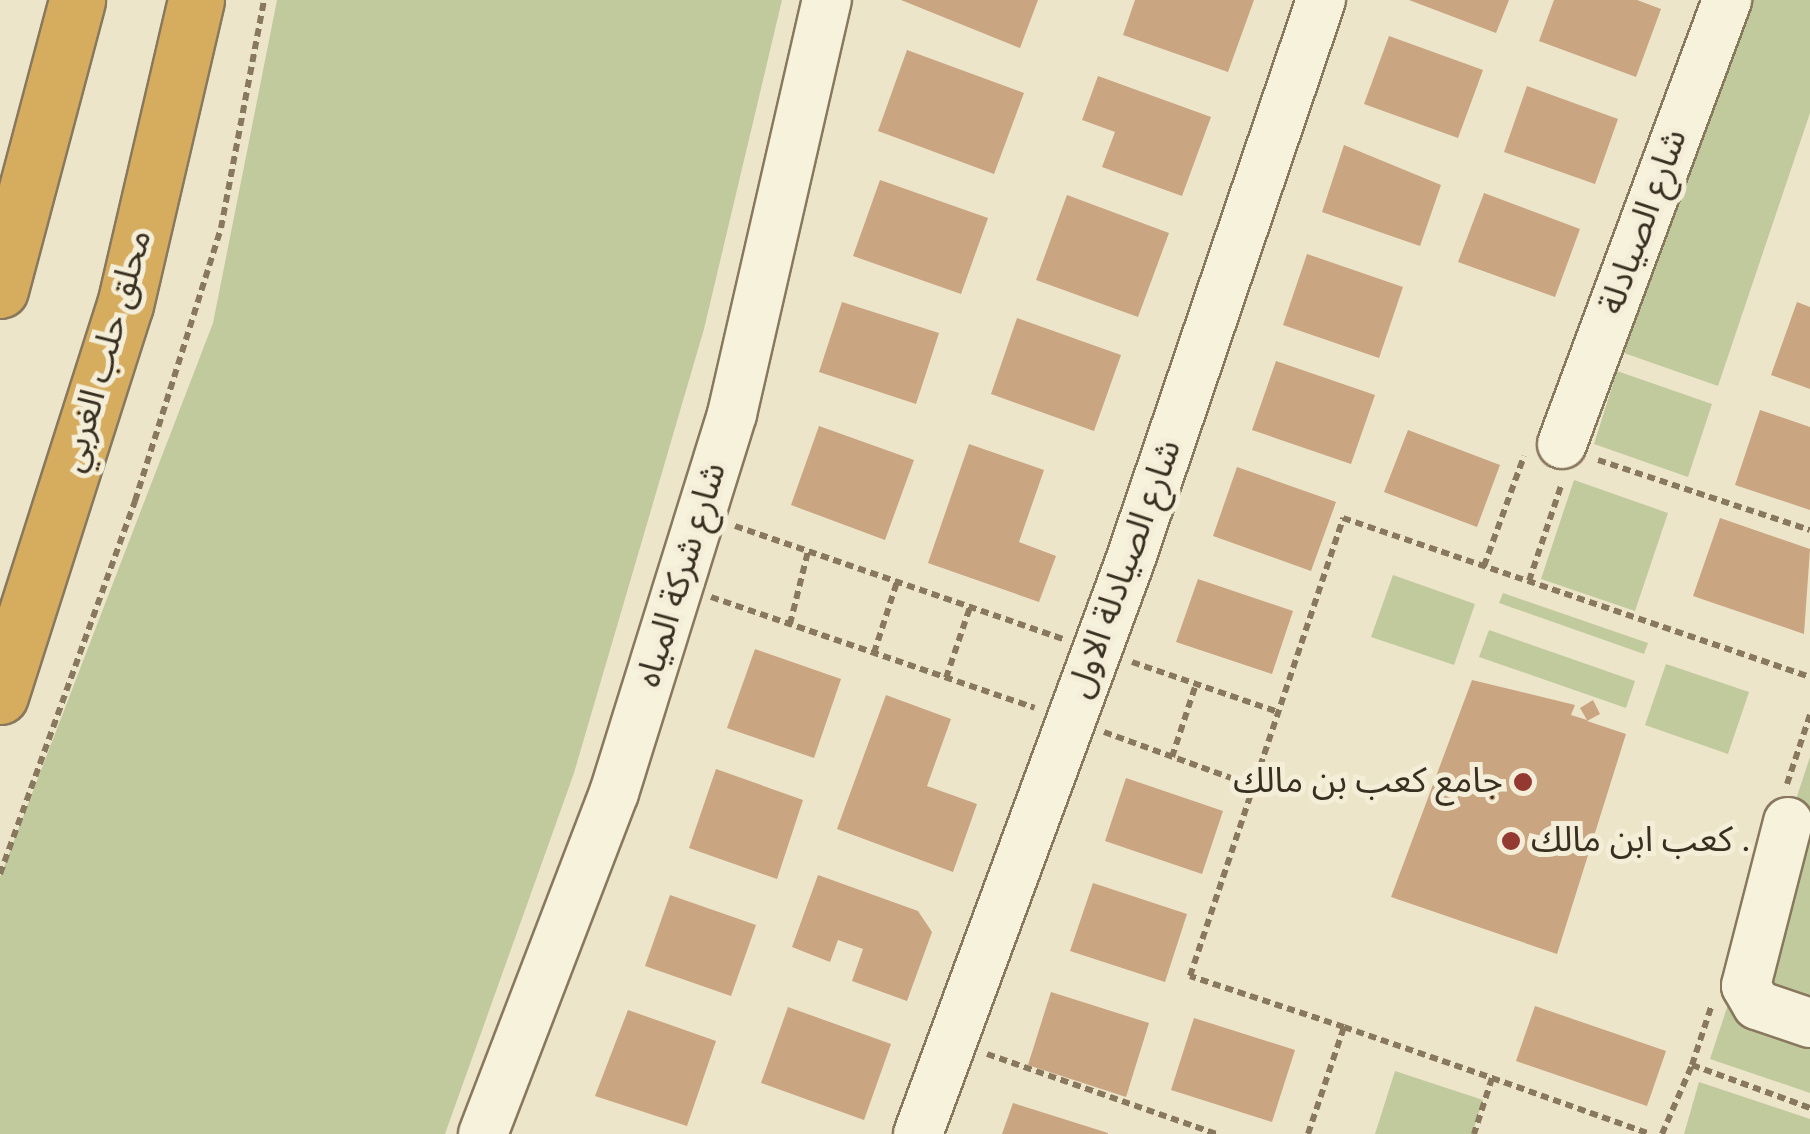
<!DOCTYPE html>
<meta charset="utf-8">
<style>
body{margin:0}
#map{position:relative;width:1810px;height:1134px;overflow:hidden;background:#ede5c9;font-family:Spectral,"Noto Sans Arabic",serif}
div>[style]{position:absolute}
.green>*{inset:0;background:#c1ca9d}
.building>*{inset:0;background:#c9a581}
.path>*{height:6px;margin-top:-3px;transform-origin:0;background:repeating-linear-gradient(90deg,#88785e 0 8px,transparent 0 13px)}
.roads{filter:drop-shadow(2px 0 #88785e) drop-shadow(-2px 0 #88785e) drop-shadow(0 2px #88785e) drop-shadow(0 -2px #88785e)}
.minor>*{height:48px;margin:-24px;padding:0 24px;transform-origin:24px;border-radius:24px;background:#f7f2dc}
.highway>*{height:55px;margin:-27.5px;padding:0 27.5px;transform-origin:27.5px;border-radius:27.5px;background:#d6ac5f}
.dots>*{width:28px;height:28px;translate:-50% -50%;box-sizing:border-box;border:5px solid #f4eed8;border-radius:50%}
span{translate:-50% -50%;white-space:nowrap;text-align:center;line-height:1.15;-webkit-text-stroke:10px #f4eed8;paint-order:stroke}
.street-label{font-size:35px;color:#392f21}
.poi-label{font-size:35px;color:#392f21}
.right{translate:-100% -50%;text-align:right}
.left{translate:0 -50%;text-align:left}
</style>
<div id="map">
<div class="green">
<div style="clip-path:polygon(277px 0,782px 0,704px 329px,574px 773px,445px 1134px,0 1134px,0 877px,213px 323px)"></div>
<div style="clip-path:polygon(1739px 0,1810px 0,1810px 113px,1718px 386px,1624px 353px)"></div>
<div style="clip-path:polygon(1617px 371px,1712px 404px,1688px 477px,1594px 444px)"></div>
<div style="clip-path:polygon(1574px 480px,1668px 513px,1635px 611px,1541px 579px)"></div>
<div style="clip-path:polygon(1393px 575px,1475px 604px,1454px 665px,1371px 637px)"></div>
<div style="clip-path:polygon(1503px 593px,1648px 643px,1644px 654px,1499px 603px)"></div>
<div style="clip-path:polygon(1489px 630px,1635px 681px,1626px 708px,1479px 657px)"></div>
<div style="clip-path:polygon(1666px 664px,1749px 692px,1728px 754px,1645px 725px)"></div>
<div style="clip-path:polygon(1810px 757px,1810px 1093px,1710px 1059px)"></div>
<div style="clip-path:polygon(1395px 1071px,1483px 1100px,1472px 1134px,1375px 1134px)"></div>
<div style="clip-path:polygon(1699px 1082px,1810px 1119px,1810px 1134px,1684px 1134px)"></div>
</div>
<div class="building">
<div style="clip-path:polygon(901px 0,1038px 0,1020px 48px)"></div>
<div style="clip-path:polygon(1135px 0,1254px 0,1228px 72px,1123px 35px)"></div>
<div style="clip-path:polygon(1409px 0,1509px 0,1496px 33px)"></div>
<div style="clip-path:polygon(1554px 0,1637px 0,1661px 9px,1636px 77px,1539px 41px)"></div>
<div style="clip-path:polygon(1389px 36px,1483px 70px,1458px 138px,1364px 104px)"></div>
<div style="clip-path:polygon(907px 50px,1024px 93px,994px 174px,878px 131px)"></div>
<div style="clip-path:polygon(1098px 76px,1211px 117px,1182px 196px,1102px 167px,1115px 132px,1082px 120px)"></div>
<div style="clip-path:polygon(1527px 86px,1618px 119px,1595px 184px,1504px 152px)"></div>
<div style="clip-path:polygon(1344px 145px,1441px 185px,1420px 246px,1322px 212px)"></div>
<div style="clip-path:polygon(880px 180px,988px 218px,961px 294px,853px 256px)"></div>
<div style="clip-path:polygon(1484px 193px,1580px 229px,1555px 297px,1458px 262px)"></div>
<div style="clip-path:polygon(1067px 195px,1169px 233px,1138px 317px,1036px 280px)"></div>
<div style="clip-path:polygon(1307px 254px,1403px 287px,1379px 358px,1283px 325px)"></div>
<div style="clip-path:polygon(842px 302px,939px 333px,916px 404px,819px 372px)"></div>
<div style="clip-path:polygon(1797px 302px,1810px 307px,1810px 389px,1771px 375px)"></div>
<div style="clip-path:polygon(1017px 318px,1121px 355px,1094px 431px,991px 394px)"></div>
<div style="clip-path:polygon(1276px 361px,1375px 395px,1351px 464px,1252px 430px)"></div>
<div style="clip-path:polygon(1760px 410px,1810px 427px,1810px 510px,1735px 485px)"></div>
<div style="clip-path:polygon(819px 426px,914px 460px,885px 540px,791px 505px)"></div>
<div style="clip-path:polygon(1408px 430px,1500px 465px,1477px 527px,1384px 492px)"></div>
<div style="clip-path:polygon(969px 444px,1044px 470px,1019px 542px,1056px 556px,1039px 602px,928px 563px)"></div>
<div style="clip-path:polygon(1237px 467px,1336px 502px,1311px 571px,1213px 536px)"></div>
<div style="clip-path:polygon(1720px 518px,1810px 549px,1804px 634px,1693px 596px)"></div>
<div style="clip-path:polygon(1198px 579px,1293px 611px,1272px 674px,1176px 642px)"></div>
<div style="clip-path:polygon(755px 649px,841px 679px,814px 758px,727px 728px)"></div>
<div style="clip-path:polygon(1472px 680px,1575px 705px,1571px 715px,1587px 720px,1580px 708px,1593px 700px,1600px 714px,1587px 721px,1626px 734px,1557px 954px,1391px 897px)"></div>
<div style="clip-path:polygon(886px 695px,951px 719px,927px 786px,977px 804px,953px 872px,837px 829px)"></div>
<div style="clip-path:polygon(716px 769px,803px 800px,777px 879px,689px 848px)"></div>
<div style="clip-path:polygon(1126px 778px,1223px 811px,1202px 874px,1105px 841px)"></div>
<div style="clip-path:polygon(818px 875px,918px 911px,932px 932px,907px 1001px,852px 981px,863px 949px,838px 940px,830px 962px,792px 947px)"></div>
<div style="clip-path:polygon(1093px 883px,1187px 914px,1165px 982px,1070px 951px)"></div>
<div style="clip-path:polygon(670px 895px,756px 925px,731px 996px,645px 966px)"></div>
<div style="clip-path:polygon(1051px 992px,1149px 1023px,1126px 1097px,1028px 1065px)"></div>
<div style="clip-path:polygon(1535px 1006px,1666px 1051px,1647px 1106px,1516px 1061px)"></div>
<div style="clip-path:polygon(788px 1007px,891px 1044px,864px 1120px,761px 1083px)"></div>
<div style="clip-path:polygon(628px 1010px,716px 1041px,687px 1126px,595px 1096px)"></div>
<div style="clip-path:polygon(1194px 1018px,1295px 1050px,1272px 1122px,1171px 1090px)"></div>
<div style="clip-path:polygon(1013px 1103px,1108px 1133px,1108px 1134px,1002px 1134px)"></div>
</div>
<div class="path">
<div style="left:1598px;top:460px;width:223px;rotate:18.3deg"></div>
<div style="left:735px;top:526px;width:348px;rotate:19deg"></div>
<div style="left:1484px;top:566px;width:117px;rotate:-70deg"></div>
<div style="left:1529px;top:581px;width:103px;rotate:-71.4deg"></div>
<div style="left:711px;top:597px;width:342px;rotate:18.9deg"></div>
<div style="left:790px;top:624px;width:75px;rotate:-76.1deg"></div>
<div style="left:874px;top:653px;width:75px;rotate:-72.1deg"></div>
<div style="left:1132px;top:662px;width:154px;rotate:18.9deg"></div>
<div style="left:946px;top:678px;width:75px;rotate:-71.3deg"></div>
<div style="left:1104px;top:732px;width:158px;rotate:19.9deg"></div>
<div style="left:1172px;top:757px;width:77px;rotate:-71.8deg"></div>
<div style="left:1787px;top:784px;width:73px;rotate:-71.6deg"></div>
<div style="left:0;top:874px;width:397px;rotate:-70.1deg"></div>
<div style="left:135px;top:501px;width:286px;rotate:-72.5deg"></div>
<div style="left:221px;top:228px;width:232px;rotate:-79.3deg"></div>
<div style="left:1344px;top:1027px;width:162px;rotate:-161.7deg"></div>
<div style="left:1190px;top:976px;width:483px;rotate:-71.5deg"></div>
<div style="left:1343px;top:518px;width:493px;rotate:18.8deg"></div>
<div style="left:987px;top:1054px;width:244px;rotate:19.2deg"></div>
<div style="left:1692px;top:1065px;width:64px;rotate:-71.8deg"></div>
<div style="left:1492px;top:1078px;width:168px;rotate:19.5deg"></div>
<div style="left:1308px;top:1134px;width:113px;rotate:-71.4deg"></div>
<div style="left:1344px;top:1027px;width:157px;rotate:19deg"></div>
<div style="left:1492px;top:1078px;width:59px;rotate:107.8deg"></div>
<div style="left:1662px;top:1134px;width:75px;rotate:-66.5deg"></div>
<div style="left:1692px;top:1065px;width:126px;rotate:20deg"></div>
</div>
<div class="roads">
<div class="minor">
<div style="left:1562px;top:444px;width:474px;rotate:-69.6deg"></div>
<div style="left:1788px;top:822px;width:169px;rotate:104.4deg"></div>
<div style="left:1746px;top:986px;width:22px;rotate:60deg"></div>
<div style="left:1757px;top:1005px;width:56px;rotate:18.8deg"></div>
<div style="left:483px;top:1134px;width:365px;rotate:-69deg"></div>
<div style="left:614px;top:793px;width:397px;rotate:-72.7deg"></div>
<div style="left:732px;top:414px;width:425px;rotate:-77.1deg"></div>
<div style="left:918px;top:1134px;width:608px;rotate:-69.69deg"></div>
<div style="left:1129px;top:564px;width:596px;rotate:-71.2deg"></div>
</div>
<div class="highway">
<div style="left:0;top:290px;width:300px;rotate:-75.1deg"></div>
<div style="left:0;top:696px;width:410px;rotate:-72.3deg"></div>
<div style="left:125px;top:305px;width:313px;rotate:-76.9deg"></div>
</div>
</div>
<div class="dots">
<div style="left:1523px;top:782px;background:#943931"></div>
<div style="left:1511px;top:841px;background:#943931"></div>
</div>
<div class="street-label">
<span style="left:1644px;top:222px;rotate:-70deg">شارع الصيادلة</span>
<span style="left:107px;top:351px;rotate:-74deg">محلق حلب الغربي</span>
<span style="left:1125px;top:569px;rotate:-70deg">شارع الصيادلة الاول</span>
<span style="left:682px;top:575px;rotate:-73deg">شارع شركة المياه</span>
</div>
<div class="poi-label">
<span class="right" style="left:1503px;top:782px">جامع كعب بن مالك</span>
<span class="left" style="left:1531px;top:841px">كعب ابن مالك .</span>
</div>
</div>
